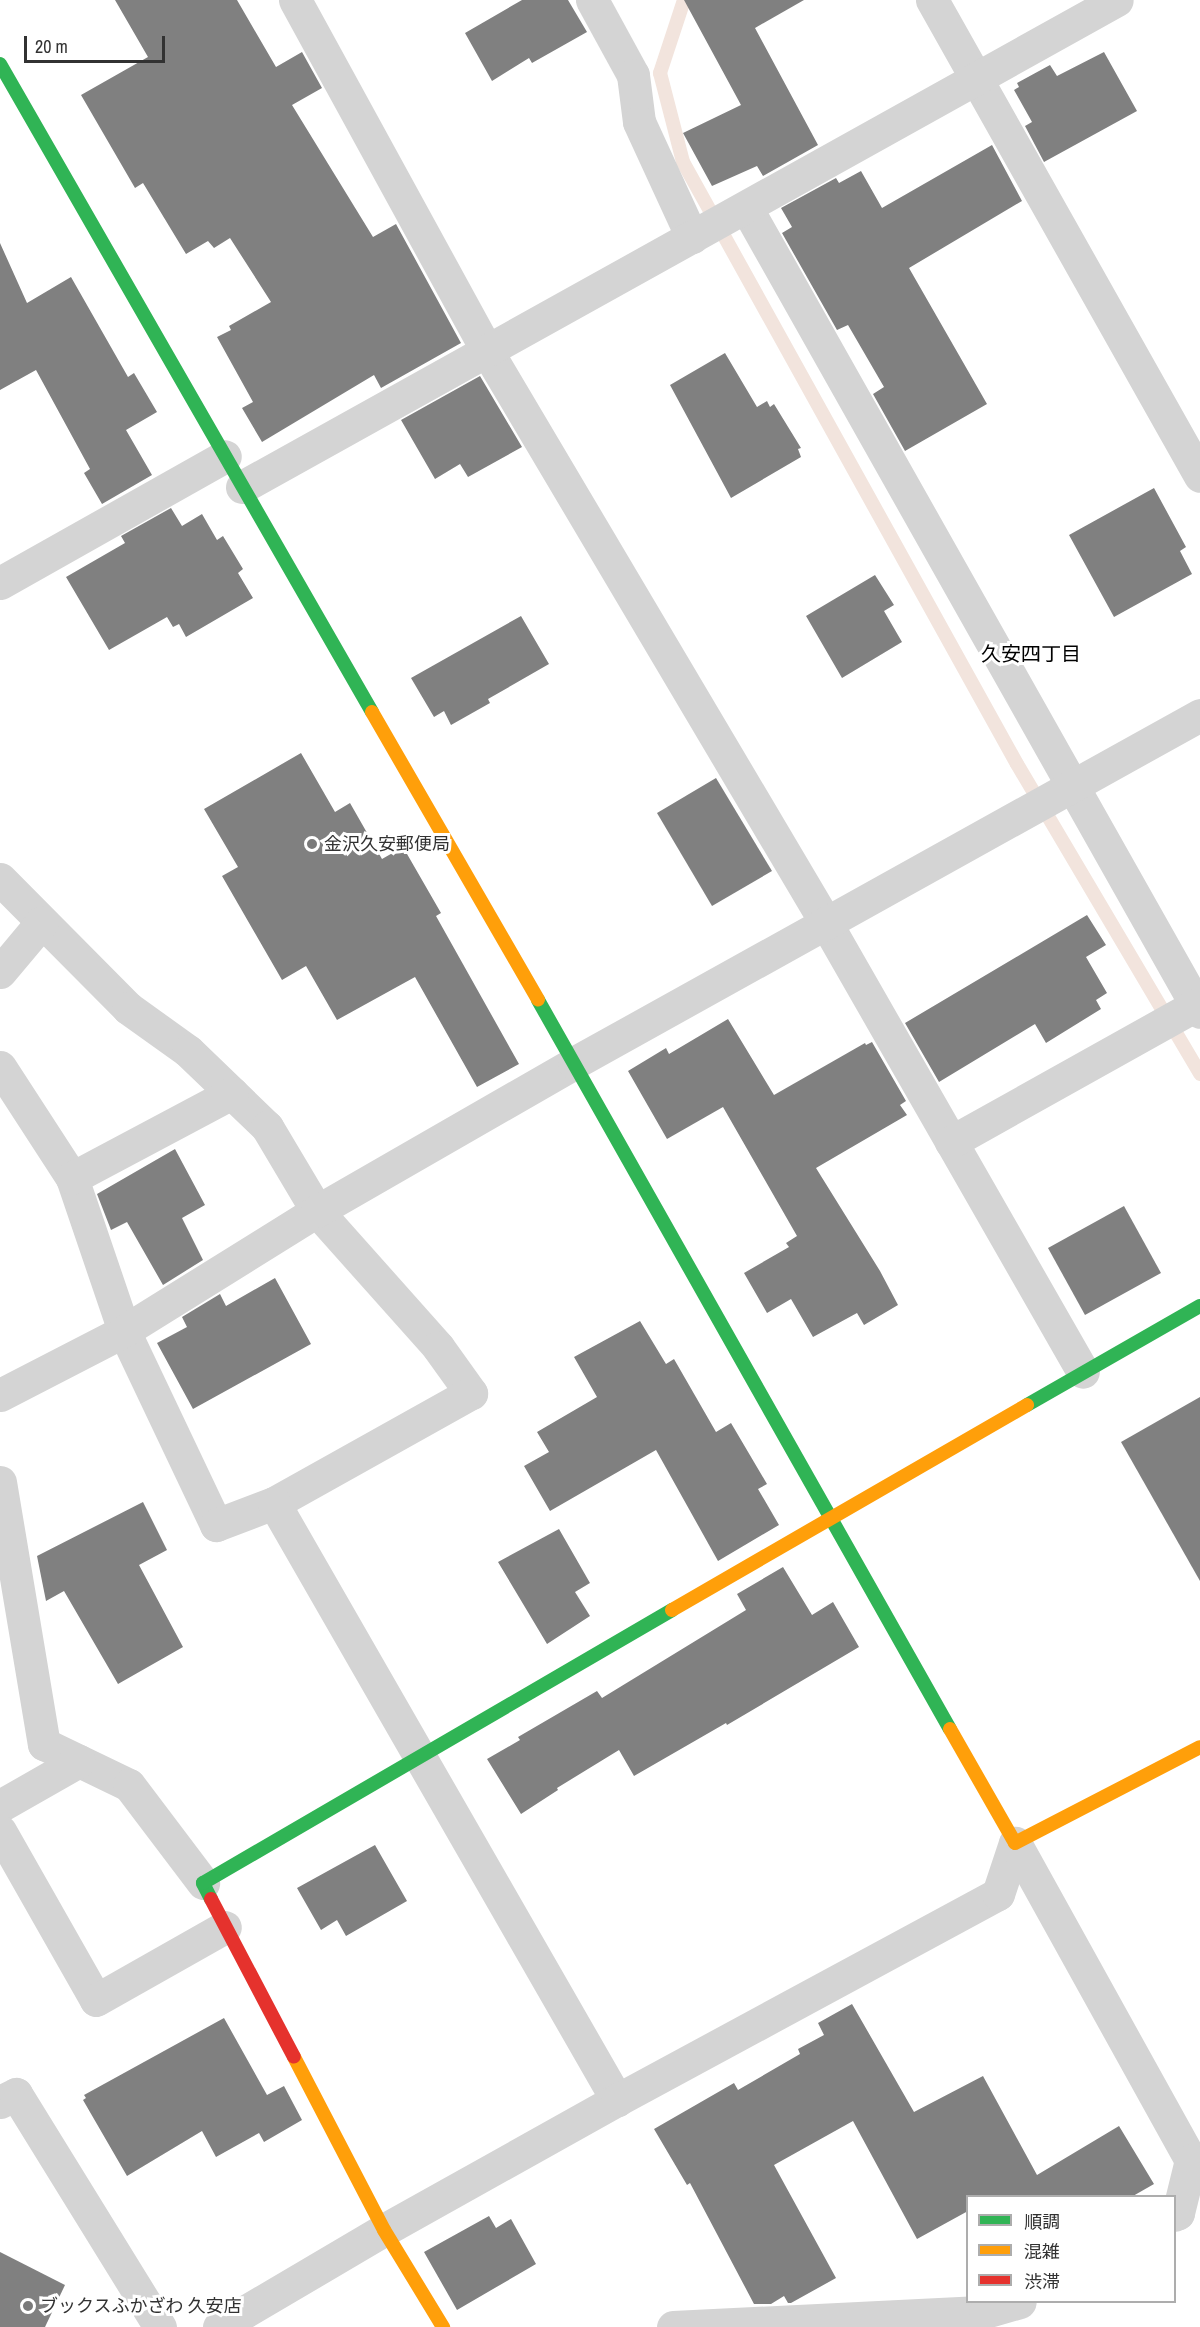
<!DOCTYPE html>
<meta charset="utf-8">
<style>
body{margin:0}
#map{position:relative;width:1200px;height:2327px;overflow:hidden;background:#fff;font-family:"Archivo Narrow","Noto Sans JP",sans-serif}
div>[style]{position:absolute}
.stream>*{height:14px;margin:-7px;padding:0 7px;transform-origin:7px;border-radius:7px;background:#f2e4dd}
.building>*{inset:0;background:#808080}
.street>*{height:33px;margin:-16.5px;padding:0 16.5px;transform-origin:16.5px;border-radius:16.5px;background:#d4d4d4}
.fast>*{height:14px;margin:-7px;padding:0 7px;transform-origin:7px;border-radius:7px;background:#30b455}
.slow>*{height:14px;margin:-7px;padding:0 7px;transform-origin:7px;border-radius:7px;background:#ff9f0a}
.jam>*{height:14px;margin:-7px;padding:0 7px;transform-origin:7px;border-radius:7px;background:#e5322d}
.dots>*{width:16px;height:16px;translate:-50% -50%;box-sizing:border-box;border:3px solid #fff;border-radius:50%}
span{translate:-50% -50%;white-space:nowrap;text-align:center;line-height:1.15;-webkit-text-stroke:6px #fff;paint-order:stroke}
.poi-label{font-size:18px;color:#323232}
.left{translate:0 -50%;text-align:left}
.neighbourhood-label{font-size:20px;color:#000}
.legend{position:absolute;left:966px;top:2195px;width:210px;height:108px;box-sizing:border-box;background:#fff;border:2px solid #adadad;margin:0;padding:8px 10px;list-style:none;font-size:18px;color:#323232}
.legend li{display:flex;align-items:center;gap:12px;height:30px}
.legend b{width:30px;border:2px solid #adadad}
.scale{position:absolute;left:24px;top:36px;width:141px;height:27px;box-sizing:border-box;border:3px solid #323232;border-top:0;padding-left:8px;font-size:18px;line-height:21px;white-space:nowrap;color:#323232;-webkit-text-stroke:4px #fff;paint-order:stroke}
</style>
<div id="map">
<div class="stream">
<div style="left:684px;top:0;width:77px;rotate:108.2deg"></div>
<div style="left:660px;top:73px;width:92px;rotate:75.5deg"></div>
<div style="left:683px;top:162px;width:688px;rotate:60.98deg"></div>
<div style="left:1017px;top:764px;width:360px;rotate:59.4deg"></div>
</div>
<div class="building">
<div style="clip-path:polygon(115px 0,237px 0,276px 67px,302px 52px,322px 88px,292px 105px,373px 237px,396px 224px,461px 343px,381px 388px,374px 375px,262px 442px,242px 408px,253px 402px,217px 337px,231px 330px,229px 326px,271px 302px,230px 238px,214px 248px,208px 241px,186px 254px,143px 183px,135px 188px,81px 95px,148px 57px)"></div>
<div style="clip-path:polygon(522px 0,568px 0,587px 32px,532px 63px,529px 58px,492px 81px,465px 33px)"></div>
<div style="clip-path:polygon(684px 0,804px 0,755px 28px,818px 145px,763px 176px,757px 166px,712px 186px,683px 133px,741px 105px)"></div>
<div style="clip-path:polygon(1104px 52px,1137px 111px,1044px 162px,1025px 126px,1032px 122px,1014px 90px,1019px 87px,1017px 83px,1050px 65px,1057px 76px)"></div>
<div style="clip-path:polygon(992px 145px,1022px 201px,909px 268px,987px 404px,905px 451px,873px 394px,884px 387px,848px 325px,837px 330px,782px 233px,792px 227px,781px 208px,836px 178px,839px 183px,861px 171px,882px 208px)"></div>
<div style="clip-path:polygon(0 243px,27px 303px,71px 277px,128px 377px,134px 373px,157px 412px,126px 430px,152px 475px,102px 504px,84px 473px,90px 469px,36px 370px,0 390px)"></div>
<div style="clip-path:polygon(725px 353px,757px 407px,767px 401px,770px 407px,774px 404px,801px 448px,798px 449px,801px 457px,731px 498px,670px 385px)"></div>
<div style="clip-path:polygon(480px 376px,522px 447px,468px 477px,460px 464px,435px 479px,401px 420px)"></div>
<div style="clip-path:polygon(1154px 488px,1186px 547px,1180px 551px,1192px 574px,1114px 617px,1069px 535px)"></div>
<div style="clip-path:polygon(171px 508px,182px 526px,202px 514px,217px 540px,223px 536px,243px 569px,238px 573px,253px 598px,186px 637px,179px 624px,173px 627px,167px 617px,109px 650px,66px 577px,125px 543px,121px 536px)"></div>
<div style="clip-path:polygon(875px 575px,894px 605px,884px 611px,902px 642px,842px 678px,806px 616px)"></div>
<div style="clip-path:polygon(521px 616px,549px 664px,488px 699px,490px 703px,451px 725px,444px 711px,434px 717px,411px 678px)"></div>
<div style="clip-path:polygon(301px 753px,335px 812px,350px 803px,382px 859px,403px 847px,441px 913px,436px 916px,519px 1064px,477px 1087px,415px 977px,337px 1020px,306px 966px,282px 980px,222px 876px,238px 867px,204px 809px)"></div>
<div style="clip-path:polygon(716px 778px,772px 871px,712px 906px,657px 813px)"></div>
<div style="clip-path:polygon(1087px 915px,1106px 945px,1086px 957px,1107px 993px,1096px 1000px,1101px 1009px,1046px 1043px,1035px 1024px,939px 1082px,905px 1023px)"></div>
<div style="clip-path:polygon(728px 1019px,774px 1095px,865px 1043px,866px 1045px,872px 1042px,906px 1101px,900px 1105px,907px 1115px,816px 1168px,880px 1271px,898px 1305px,864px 1325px,857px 1313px,813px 1337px,791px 1299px,767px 1313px,744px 1273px,789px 1247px,786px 1243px,797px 1236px,723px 1107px,667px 1139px,628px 1071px,666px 1048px,669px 1054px)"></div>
<div style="clip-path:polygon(175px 1149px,205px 1205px,182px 1218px,203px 1260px,163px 1285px,127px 1222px,111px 1230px,97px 1194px)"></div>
<div style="clip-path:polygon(1124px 1206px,1161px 1273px,1085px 1315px,1048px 1248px)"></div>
<div style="clip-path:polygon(275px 1278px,311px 1344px,193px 1409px,157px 1343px,187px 1327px,182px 1317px,220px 1294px,226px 1306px)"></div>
<div style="clip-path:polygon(640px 1321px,666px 1364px,674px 1359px,716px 1432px,731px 1423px,767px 1484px,758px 1489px,779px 1525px,718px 1561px,656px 1450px,550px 1511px,524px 1466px,549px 1452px,537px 1432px,597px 1397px,574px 1357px)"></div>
<div style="clip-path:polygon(1200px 1397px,1200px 1581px,1121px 1442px)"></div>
<div style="clip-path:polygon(143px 1502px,167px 1550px,139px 1565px,183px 1647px,118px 1684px,64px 1591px,46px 1601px,37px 1556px)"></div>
<div style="clip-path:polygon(559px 1529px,590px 1583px,575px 1592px,590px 1616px,547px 1644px,498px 1562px)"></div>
<div style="clip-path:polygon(783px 1567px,812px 1615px,833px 1602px,859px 1647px,727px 1725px,726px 1723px,634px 1776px,619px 1750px,557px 1788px,558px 1790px,521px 1814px,487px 1759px,520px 1740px,518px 1737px,597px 1691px,602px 1698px,746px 1610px,737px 1594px)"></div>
<div style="clip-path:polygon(375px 1845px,407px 1901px,346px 1936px,337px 1920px,321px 1930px,297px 1888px)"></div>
<div style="clip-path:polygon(852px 2004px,914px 2112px,983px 2076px,1037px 2175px,1119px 2126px,1154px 2184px,1133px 2196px,968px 2196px,968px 2211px,917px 2239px,853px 2121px,774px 2165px,836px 2278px,791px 2303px,788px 2303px,784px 2296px,771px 2304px,754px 2304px,690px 2183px,687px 2185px,654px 2129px,734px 2083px,738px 2090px,800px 2054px,798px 2049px,824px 2035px,818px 2023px)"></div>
<div style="clip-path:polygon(224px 2018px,267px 2095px,284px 2086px,302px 2120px,264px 2142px,259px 2133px,216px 2157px,202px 2131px,127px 2176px,83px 2100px,86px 2098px,84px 2095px)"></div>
<div style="clip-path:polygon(489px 2216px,496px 2228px,511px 2219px,536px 2264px,457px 2310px,424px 2252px)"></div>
<div style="clip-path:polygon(0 2252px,65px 2285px,45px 2327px,0 2327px)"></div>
</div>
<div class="street">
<div style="left:295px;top:0;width:400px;rotate:61.3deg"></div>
<div style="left:487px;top:351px;width:665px;rotate:59.35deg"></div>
<div style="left:826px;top:923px;width:517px;rotate:60.21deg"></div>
<div style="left:592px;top:0;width:85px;rotate:61.3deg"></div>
<div style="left:633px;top:75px;width:47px;rotate:82.7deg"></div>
<div style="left:639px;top:122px;width:127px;rotate:65.3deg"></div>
<div style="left:932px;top:0;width:546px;rotate:60.62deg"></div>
<div style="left:746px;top:207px;width:924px;rotate:60.58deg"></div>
<div style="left:242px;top:487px;width:1001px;rotate:-29.1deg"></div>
<div style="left:0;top:583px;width:258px;rotate:-29.4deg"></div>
<div style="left:0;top:879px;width:182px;rotate:45.2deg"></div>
<div style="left:128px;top:1008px;width:74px;rotate:35.6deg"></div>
<div style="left:188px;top:1051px;width:110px;rotate:43.9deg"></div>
<div style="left:267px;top:1127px;width:98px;rotate:59.2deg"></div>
<div style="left:317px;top:1211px;width:182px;rotate:48.3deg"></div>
<div style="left:438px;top:1347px;width:57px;rotate:54.3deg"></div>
<div style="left:471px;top:1393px;width:226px;rotate:150.8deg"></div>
<div style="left:0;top:972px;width:65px;rotate:-50deg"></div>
<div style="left:0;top:1067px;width:132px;rotate:57deg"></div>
<div style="left:72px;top:1178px;width:162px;rotate:71.2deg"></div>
<div style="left:124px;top:1331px;width:215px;rotate:64.6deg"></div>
<div style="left:216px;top:1525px;width:62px;rotate:-20.8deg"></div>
<div style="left:274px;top:1503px;width:689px;rotate:60.12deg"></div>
<div style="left:951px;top:1142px;width:281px;rotate:-29.2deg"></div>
<div style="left:72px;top:1178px;width:181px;rotate:-28deg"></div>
<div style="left:0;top:1395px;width:140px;rotate:-27.3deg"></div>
<div style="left:124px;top:1331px;width:227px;rotate:-31.9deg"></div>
<div style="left:317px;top:1211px;width:297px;rotate:-29.9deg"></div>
<div style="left:574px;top:1063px;width:716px;rotate:-29.07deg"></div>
<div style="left:0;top:1482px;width:266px;rotate:80.5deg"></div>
<div style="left:44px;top:1744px;width:94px;rotate:25.8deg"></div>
<div style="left:129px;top:1785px;width:123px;rotate:52.9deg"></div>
<div style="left:0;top:1806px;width:91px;rotate:-29.7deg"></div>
<div style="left:0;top:1831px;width:194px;rotate:60.4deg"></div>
<div style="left:96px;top:2000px;width:148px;rotate:-29.5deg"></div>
<div style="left:0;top:2102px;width:18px;rotate:-27deg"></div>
<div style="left:16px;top:2094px;width:274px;rotate:58.3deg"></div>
<div style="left:219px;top:2327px;width:191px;rotate:-30.5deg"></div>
<div style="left:384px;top:2230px;width:267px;rotate:-29.2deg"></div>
<div style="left:617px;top:2100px;width:433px;rotate:-28.4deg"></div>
<div style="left:998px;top:1894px;width:54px;rotate:-71.6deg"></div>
<div style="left:1015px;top:1843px;width:363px;rotate:61deg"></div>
<div style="left:1191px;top:2160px;width:55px;rotate:103.8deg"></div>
<div style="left:1178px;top:2213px;width:4px;rotate:153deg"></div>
<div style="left:673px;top:2327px;width:312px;rotate:-2.8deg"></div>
<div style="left:985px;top:2312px;width:36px;rotate:-16deg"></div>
</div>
<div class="fast">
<div style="left:0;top:64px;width:747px;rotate:60.14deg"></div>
<div style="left:538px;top:1000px;width:837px;rotate:60.53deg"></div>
<div style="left:1027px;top:1405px;width:199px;rotate:-29.8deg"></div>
<div style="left:211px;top:1899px;width:18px;rotate:-117deg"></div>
<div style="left:203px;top:1883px;width:543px;rotate:-30.2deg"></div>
</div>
<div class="slow">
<div style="left:372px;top:712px;width:332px;rotate:60deg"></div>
<div style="left:672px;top:1610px;width:410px;rotate:-30deg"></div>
<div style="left:950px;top:1729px;width:131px;rotate:60.3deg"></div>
<div style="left:1015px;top:1843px;width:208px;rotate:-27.4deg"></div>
<div style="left:294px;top:2057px;width:195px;rotate:62.5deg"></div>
<div style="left:384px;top:2230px;width:114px;rotate:58.7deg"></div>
</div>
<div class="jam">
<div style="left:211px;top:1899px;width:178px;rotate:62.3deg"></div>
</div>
<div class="dots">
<div style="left:312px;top:844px;background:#7a7a7a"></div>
<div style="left:28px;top:2306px;background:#7a7a7a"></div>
</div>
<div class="poi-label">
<span class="left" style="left:324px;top:844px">金沢久安郵便局</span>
<span class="left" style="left:40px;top:2306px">ブックスふかざわ 久安店</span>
</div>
<div class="neighbourhood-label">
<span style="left:1031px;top:653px">久安四丁目</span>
</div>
<ul class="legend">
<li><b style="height:8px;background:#30b455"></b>順調</li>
<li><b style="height:8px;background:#ff9f0a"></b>混雑</li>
<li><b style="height:8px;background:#e5322d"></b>渋滞</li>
</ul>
<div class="scale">20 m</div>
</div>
